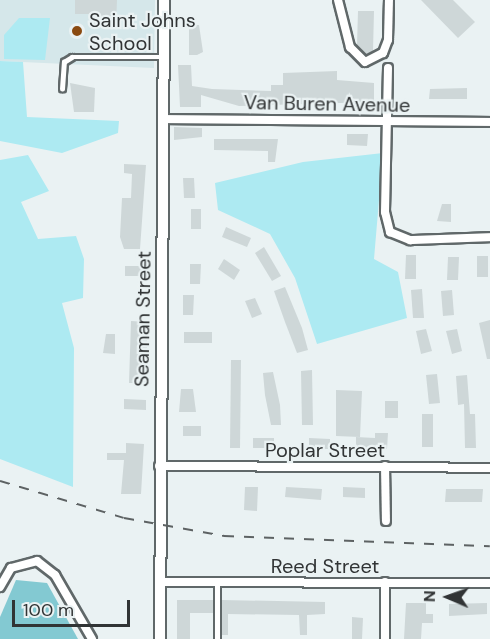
<!DOCTYPE html>
<style>
body{margin:0}
#map{position:relative;width:490px;height:639px;overflow:hidden;background:#eaf2f3;font-family:"DM Sans",sans-serif}
div>[style]{position:absolute}
.built>*{inset:0;background:#d5e7ea}
.green>*{inset:0;background:#adeaf2}
.water>*{inset:0;background:#83c9d2}
.building>*{inset:0;background:#ced7d8}
.roads{filter:drop-shadow(2px 0 #606869) drop-shadow(-2px 0 #606869) drop-shadow(0 2px #606869) drop-shadow(0 -2px #606869)}
.service>*{height:4.5px;margin:-2.25px;padding:0 2.25px;transform-origin:2.25px;border-radius:2.25px;background:#fff}
.minor>*{height:8px;margin:-4px;padding:0 4px;transform-origin:4px;border-radius:4px;background:#fff}
.tertiary>*{height:10px;margin:-5px;padding:0 5px;transform-origin:5px;border-radius:5px;background:#fff}
.rail>*{height:2px;margin-top:-1px;transform-origin:0;background:repeating-linear-gradient(90deg,#5d6263 0 10px,transparent 0 20px)}
.dots>*{width:16px;height:16px;translate:-50% -50%;box-sizing:border-box;border:3px solid #eaf2f3;border-radius:50%}
span{translate:-50% -50%;white-space:nowrap;text-align:center;line-height:1.15;-webkit-text-stroke:4.5px #eaf2f3;paint-order:stroke}
.poi-label{font-size:20px;color:#313435}
.left{translate:0 -50%;text-align:left}
.street-label{font-size:20px;color:#313435}
.north{position:absolute;left:418px;top:567px;width:60px;height:60px;-webkit-text-stroke:4px #eaf2f3;paint-order:stroke;rotate:272deg;font-size:16px;font-weight:700;line-height:24px;text-align:center;color:#313435}
.north::after{content:'';display:block;margin:auto;width:21px;height:27px;background:#313435;clip-path:polygon(50% 0,100% 100%,50% 72%,0 100%)}
.scale{position:absolute;left:12px;top:600px;width:118px;height:27px;box-sizing:border-box;border:3px solid #313435;border-top:0;padding-left:8px;font-size:18px;line-height:21px;white-space:nowrap;color:#313435;-webkit-text-stroke:4px #eaf2f3;paint-order:stroke}
</style>
<div id="map">
<div class="built">
<div style="clip-path:polygon(0 0,155px 0,154px 68px,0 61px)"></div>
</div>
<div class="green">
<div style="clip-path:polygon(19px 18px,50px 18px,45px 60px,4px 59px,4px 35px)"></div>
<div style="clip-path:polygon(0 61px,23px 62px,27px 117px,119px 121px,118px 133px,62px 153px,0 141px)"></div>
<div style="clip-path:polygon(383px 153px,374px 259px,398px 272px,407px 318px,317px 344px,295px 278px,270px 234px,218px 210px,215px 183px,303px 162px)"></div>
<div style="clip-path:polygon(28px 155px,49px 191px,21px 202px,38px 239px,76px 236px,84px 259px,83px 298px,62px 303px,74px 348px,73px 487px,0 459px,0 160px)"></div>
</div>
<div class="water">
<div style="clip-path:polygon(16px 580px,47px 583px,78px 639px,0 639px,0 617px)"></div>
</div>
<div class="building">
<div style="clip-path:polygon(75px 0,117px 0,116px 26px,92px 26px,93px 14px,75px 14px)"></div>
<div style="clip-path:polygon(421px 0,453px 0,475px 22px,458px 38px)"></div>
<div style="clip-path:polygon(358px 11px,374px 11px,373px 51px,366px 54px,357px 45px)"></div>
<div style="clip-path:polygon(189px 25px,199px 25px,203px 52px,197px 55px,189px 55px)"></div>
<div style="clip-path:polygon(178px 65px,191px 65px,192px 86px,212px 89px,271px 91px,271px 85px,283px 85px,283px 73px,337px 71px,337px 80px,374px 83px,374px 102px,239px 106px,201px 95px,201px 107px,180px 107px)"></div>
<div style="clip-path:polygon(70px 83px,95px 88px,94px 112px,74px 112px)"></div>
<div style="clip-path:polygon(467px 88px,467px 99px,429px 99px,430px 89px)"></div>
<div style="clip-path:polygon(174px 127px,202px 128px,202px 137px,174px 140px)"></div>
<div style="clip-path:polygon(347px 134px,368px 134px,367px 146px,347px 145px)"></div>
<div style="clip-path:polygon(214px 139px,278px 139px,275px 162px,268px 162px,268px 151px,214px 150px)"></div>
<div style="clip-path:polygon(124px 164px,146px 165px,140px 249px,124px 249px,120px 237px,122px 198px,131px 198px,132px 174px,124px 173px)"></div>
<div style="clip-path:polygon(183px 178px,194px 178px,195px 198px,184px 198px)"></div>
<div style="clip-path:polygon(442px 204px,451px 204px,451px 222px,437px 221px)"></div>
<div style="clip-path:polygon(191px 209px,201px 209px,201px 229px,191px 229px)"></div>
<div style="clip-path:polygon(226px 227px,251px 238px,247px 247px,222px 237px)"></div>
<div style="clip-path:polygon(264px 247px,281px 276px,272px 281px,255px 253px)"></div>
<div style="clip-path:polygon(406px 255px,416px 255px,416px 279px,405px 279px)"></div>
<div style="clip-path:polygon(477px 256px,488px 256px,488px 277px,477px 277px)"></div>
<div style="clip-path:polygon(448px 257px,459px 257px,458px 280px,447px 280px)"></div>
<div style="clip-path:polygon(224px 259px,240px 270px,234px 280px,218px 269px)"></div>
<div style="clip-path:polygon(190px 264px,201px 264px,200px 284px,190px 284px)"></div>
<div style="clip-path:polygon(125px 266px,145px 266px,145px 276px,125px 276px)"></div>
<div style="clip-path:polygon(285px 287px,302px 328px,308px 350px,297px 353px,285px 322px,274px 291px)"></div>
<div style="clip-path:polygon(422px 289px,424px 318px,413px 318px,411px 290px)"></div>
<div style="clip-path:polygon(452px 290px,454px 315px,443px 316px,441px 291px)"></div>
<div style="clip-path:polygon(183px 295px,194px 295px,193px 315px,183px 315px)"></div>
<div style="clip-path:polygon(255px 298px,262px 314px,252px 318px,245px 301px)"></div>
<div style="clip-path:polygon(490px 320px,490px 359px,487px 359px,479px 323px)"></div>
<div style="clip-path:polygon(131px 321px,147px 322px,147px 383px,129px 383px)"></div>
<div style="clip-path:polygon(426px 329px,432px 351px,421px 354px,416px 331px)"></div>
<div style="clip-path:polygon(457px 329px,462px 351px,452px 354px,446px 331px)"></div>
<div style="clip-path:polygon(184px 332px,212px 332px,212px 343px,184px 343px)"></div>
<div style="clip-path:polygon(106px 334px,115px 334px,115px 354px,103px 353px)"></div>
<div style="clip-path:polygon(231px 360px,241px 360px,240px 448px,230px 448px)"></div>
<div style="clip-path:polygon(312px 370px,313px 425px,302px 425px,301px 371px)"></div>
<div style="clip-path:polygon(273px 372px,280px 405px,281px 425px,271px 425px,265px 395px,263px 373px)"></div>
<div style="clip-path:polygon(437px 374px,440px 403px,429px 404px,426px 375px)"></div>
<div style="clip-path:polygon(467px 375px,470px 414px,475px 414px,476px 448px,465px 448px,464px 404px,458px 405px,456px 376px)"></div>
<div style="clip-path:polygon(181px 389px,193px 389px,196px 412px,179px 412px)"></div>
<div style="clip-path:polygon(336px 390px,362px 391px,360px 437px,336px 436px)"></div>
<div style="clip-path:polygon(124px 399px,146px 400px,146px 410px,124px 409px)"></div>
<div style="clip-path:polygon(385px 401px,398px 401px,398px 418px,385px 418px)"></div>
<div style="clip-path:polygon(422px 414px,433px 414px,433px 447px,422px 447px)"></div>
<div style="clip-path:polygon(183px 426px,201px 426px,201px 436px,183px 436px)"></div>
<div style="clip-path:polygon(375px 433px,388px 433px,387px 449px,356px 448px,356px 437px,375px 438px)"></div>
<div style="clip-path:polygon(253px 438px,274px 438px,274px 448px,253px 448px)"></div>
<div style="clip-path:polygon(309px 438px,330px 439px,330px 449px,309px 449px)"></div>
<div style="clip-path:polygon(126px 443px,144px 444px,141px 494px,121px 494px,124px 460px,107px 460px,107px 453px,126px 453px)"></div>
<div style="clip-path:polygon(245px 487px,258px 487px,257px 511px,244px 510px)"></div>
<div style="clip-path:polygon(286px 487px,322px 489px,321px 500px,285px 497px)"></div>
<div style="clip-path:polygon(343px 487px,365px 488px,365px 498px,343px 497px)"></div>
<div style="clip-path:polygon(446px 489px,483px 489px,482px 502px,445px 502px)"></div>
<div style="clip-path:polygon(177px 600px,213px 600px,213px 613px,190px 613px,190px 639px,177px 639px)"></div>
<div style="clip-path:polygon(222px 600px,325px 602px,325px 614px,307px 615px,307px 635px,300px 635px,299px 615px,228px 614px,228px 635px,222px 635px)"></div>
<div style="clip-path:polygon(406px 603px,426px 603px,426px 614px,433px 614px,433px 623px,422px 623px,421px 639px,404px 639px)"></div>
<div style="clip-path:polygon(487px 603px,487px 614px,449px 616px,449px 604px)"></div>
<div style="clip-path:polygon(352px 617px,363px 618px,362px 639px,352px 639px)"></div>
</div>
<div class="roads">
<div class="service">
<div style="left:62px;top:89px;width:27px;rotate:-86deg"></div>
<div style="left:64px;top:62px;width:9px;rotate:-32deg"></div>
<div style="left:72px;top:57px;width:92px"></div>
<div style="left:217px;top:582px;width:57px;rotate:90deg"></div>
</div>
<div class="minor">
<div style="left:338px;top:0;width:49px;rotate:75.7deg"></div>
<div style="left:350px;top:47px;width:21px;rotate:45deg"></div>
<div style="left:365px;top:62px;width:20px;rotate:-27deg"></div>
<div style="left:383px;top:53px;width:14px;rotate:-69deg"></div>
<div style="left:388px;top:40px;width:40px;rotate:-88.6deg"></div>
<div style="left:388px;top:68px;width:144px;rotate:91.2deg"></div>
<div style="left:385px;top:212px;width:21px;rotate:76deg"></div>
<div style="left:390px;top:232px;width:22px;rotate:22deg"></div>
<div style="left:410px;top:240px;width:80px;rotate:-2.1deg"></div>
<div style="left:163px;top:119px;width:327px;rotate:0.5deg"></div>
<div style="left:159px;top:466px;width:331px;rotate:0.3deg"></div>
<div style="left:385px;top:466px;width:55px;rotate:89deg"></div>
<div style="left:160px;top:582px;width:330px;rotate:0.2deg"></div>
<div style="left:0;top:587px;width:22px;rotate:-60deg"></div>
<div style="left:11px;top:568px;width:27px;rotate:-15deg"></div>
<div style="left:37px;top:561px;width:23px;rotate:38deg"></div>
<div style="left:55px;top:575px;width:74px;rotate:60deg"></div>
<div style="left:385px;top:639px;width:57px;rotate:-90deg"></div>
</div>
<div class="tertiary">
<div style="left:160px;top:639px;width:639px;rotate:-89.64deg"></div>
</div>
</div>
<div class="rail">
<div style="left:0;top:481px;width:129px;rotate:16.6deg"></div>
<div style="left:124px;top:518px;width:102px;rotate:10.2deg"></div>
<div style="left:224px;top:536px;width:266px;rotate:2.2deg"></div>
</div>
<div class="dots">
<div style="left:77px;top:31px;background:#8a4a11"></div>
</div>
<div class="poi-label">
<span class="left" style="left:89px;top:32px">Saint Johns<br>School</span>
</div>
<div class="street-label">
<span style="left:327px;top:104px;rotate:1deg">Van Buren Avenue</span>
<span style="left:143px;top:319px;rotate:-89deg">Seaman Street</span>
<span style="left:325px;top:450px">Poplar Street</span>
<span style="left:325px;top:566px">Reed Street</span>
</div>
<div class="north">N</div>
<div class="scale">100 m</div>
</div>
